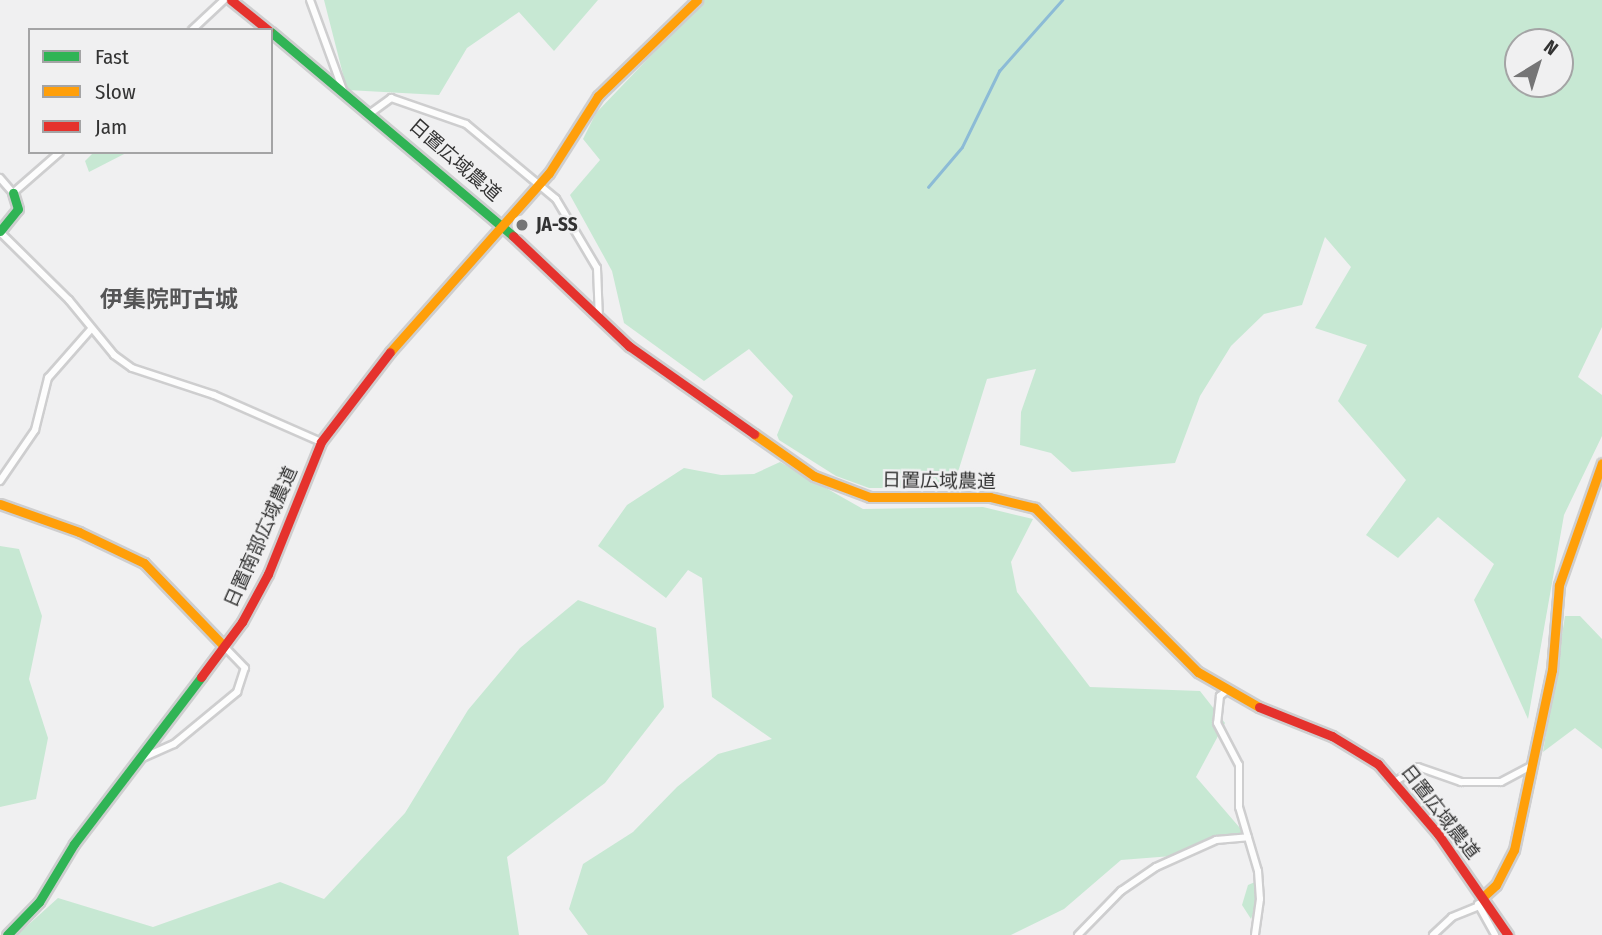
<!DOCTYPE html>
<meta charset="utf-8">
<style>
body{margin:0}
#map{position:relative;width:1602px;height:935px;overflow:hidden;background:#f0f0f1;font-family:"Fira Sans Condensed","Noto Sans JP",sans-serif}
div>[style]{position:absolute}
.green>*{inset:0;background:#c7e8d3}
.stream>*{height:2.5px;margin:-1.25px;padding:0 1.25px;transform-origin:1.25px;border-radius:1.25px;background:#8cbbd6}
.roads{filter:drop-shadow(2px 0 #cececf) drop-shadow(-2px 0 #cececf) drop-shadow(0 2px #cececf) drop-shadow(0 -2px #cececf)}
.street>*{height:6px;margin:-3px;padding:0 3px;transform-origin:3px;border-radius:3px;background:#fdfdfd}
.fast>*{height:9px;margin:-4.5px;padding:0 4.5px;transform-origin:4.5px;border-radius:4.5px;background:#30b455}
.slow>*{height:9px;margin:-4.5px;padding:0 4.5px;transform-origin:4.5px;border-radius:4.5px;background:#ff9f0a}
.jam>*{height:9px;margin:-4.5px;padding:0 4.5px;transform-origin:4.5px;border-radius:4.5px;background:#e5322d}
.dots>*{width:19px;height:19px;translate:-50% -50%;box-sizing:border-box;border:4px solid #f0f0f1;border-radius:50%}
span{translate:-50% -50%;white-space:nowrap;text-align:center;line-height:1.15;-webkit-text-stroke:5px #f0f0f1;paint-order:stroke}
.street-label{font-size:19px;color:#333}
.poi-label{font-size:19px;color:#333;font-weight:700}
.left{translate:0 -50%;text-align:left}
.quarter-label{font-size:23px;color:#555556;font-weight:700}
.legend{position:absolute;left:28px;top:28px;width:245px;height:126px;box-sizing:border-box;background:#f0f0f1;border:2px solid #a4a4a5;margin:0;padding:9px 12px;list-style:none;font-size:21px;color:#333}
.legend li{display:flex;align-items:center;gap:14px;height:35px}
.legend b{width:35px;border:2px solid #a4a4a5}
.north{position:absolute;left:1504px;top:28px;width:70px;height:70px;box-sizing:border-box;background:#f0f0f1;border:2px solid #a4a4a5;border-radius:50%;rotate:38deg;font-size:19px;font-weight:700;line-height:28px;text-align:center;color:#333}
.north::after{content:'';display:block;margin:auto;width:24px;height:32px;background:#757576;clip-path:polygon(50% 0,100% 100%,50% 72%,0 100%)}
</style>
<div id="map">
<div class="green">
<div style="clip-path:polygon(324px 0,598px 0,554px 51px,519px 12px,467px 48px,439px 95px,347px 90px)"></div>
<div style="clip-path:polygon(evenodd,704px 0,1602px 0,1602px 327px,1578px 377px,1602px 395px,1602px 436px,1564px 515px,1528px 719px,1474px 600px,1494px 564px,1438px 517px,1398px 558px,1366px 535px,1406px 480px,1338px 401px,1367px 345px,1315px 328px,1351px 267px,1325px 237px,1302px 305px,1264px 314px,1231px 346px,1200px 396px,1175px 463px,1072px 472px,1051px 453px,1020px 445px,1021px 412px,1036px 369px,987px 379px,953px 488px,869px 488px,836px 476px,779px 440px,777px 435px,793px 396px,749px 349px,704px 381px,624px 323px,612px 271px,570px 195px,600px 160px,583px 139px,596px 113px,704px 0,1518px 42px,1560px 42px,1560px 84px,1518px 84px,1518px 42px)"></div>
<div style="clip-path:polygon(94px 152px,128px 152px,89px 172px,85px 161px)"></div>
<div style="clip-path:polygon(780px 462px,863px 509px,983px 507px,1033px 519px,1011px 562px,1017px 592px,1090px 687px,1200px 691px,1225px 723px,1196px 777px,1246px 835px,1172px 856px,1121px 860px,1064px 909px,1011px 935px,588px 935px,569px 909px,583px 864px,633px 832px,677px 787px,718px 754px,772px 739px,712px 697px,702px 578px,688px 570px,666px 598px,598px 546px,627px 505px,684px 468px,721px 475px,754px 474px)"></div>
<div style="clip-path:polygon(0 546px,19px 549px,42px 616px,29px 679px,48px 738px,36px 799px,0 807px)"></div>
<div style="clip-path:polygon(578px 600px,656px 628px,664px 707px,605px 783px,507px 857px,519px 935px,17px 935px,58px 898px,153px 927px,280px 882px,324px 899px,405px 813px,468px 710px,520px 648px)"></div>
<div style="clip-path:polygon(1565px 616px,1580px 616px,1602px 639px,1602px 749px,1575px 728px,1543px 752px)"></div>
<div style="clip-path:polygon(1255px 882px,1257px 902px,1251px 919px,1242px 905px,1248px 885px)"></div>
</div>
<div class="stream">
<div style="left:928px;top:187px;width:52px;rotate:-49.6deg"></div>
<div style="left:962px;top:147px;width:85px;rotate:-64deg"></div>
<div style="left:999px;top:71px;width:95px;rotate:-48.4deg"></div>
</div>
<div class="roads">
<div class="street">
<div style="left:310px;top:0;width:96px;rotate:69.9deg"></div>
<div style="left:192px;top:30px;width:44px;rotate:-43.2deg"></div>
<div style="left:372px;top:112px;width:24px;rotate:-36deg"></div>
<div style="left:391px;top:98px;width:79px;rotate:19.1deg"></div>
<div style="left:466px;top:124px;width:117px;rotate:39.8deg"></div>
<div style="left:556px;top:199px;width:80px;rotate:59.3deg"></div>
<div style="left:597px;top:268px;width:51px;rotate:87.8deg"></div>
<div style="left:0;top:178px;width:20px;rotate:49deg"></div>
<div style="left:13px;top:193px;width:62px;rotate:-41.1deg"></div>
<div style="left:0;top:232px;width:97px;rotate:44.6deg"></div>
<div style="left:69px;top:300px;width:71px;rotate:50.7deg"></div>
<div style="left:114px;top:355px;width:22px;rotate:36deg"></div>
<div style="left:132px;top:368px;width:86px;rotate:18.2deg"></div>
<div style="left:214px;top:395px;width:117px;rotate:23.7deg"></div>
<div style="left:0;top:481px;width:62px;rotate:-55.5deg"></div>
<div style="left:35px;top:430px;width:54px;rotate:-76deg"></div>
<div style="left:48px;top:378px;width:65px;rotate:-48.7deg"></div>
<div style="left:1226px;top:691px;width:8px;rotate:140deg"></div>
<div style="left:1220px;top:696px;width:27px;rotate:96deg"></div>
<div style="left:1217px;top:723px;width:47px;rotate:62.4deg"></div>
<div style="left:1239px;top:765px;width:42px;rotate:90deg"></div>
<div style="left:1239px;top:807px;width:67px;rotate:73.5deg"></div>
<div style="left:1258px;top:871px;width:28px;rotate:86deg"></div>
<div style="left:1260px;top:899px;width:36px;rotate:98deg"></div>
<div style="left:140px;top:759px;width:37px;rotate:-24deg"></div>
<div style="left:174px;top:744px;width:82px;rotate:-39.5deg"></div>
<div style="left:237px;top:692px;width:25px;rotate:-72deg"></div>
<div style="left:245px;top:668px;width:32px;rotate:-134deg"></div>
<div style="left:1396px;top:781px;width:26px;rotate:-32deg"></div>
<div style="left:1418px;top:767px;width:46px;rotate:19.2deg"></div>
<div style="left:1461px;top:782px;width:40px"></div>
<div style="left:1501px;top:782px;width:36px;rotate:-28deg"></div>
<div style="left:1478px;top:904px;width:35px;rotate:61deg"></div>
<div style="left:1078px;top:935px;width:62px;rotate:-45.7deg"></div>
<div style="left:1121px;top:891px;width:42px;rotate:-34.4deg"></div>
<div style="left:1156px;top:867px;width:66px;rotate:-24.2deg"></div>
<div style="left:1216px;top:840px;width:32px;rotate:-5deg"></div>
<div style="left:1433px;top:935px;width:26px;rotate:-43deg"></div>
<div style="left:1452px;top:917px;width:27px;rotate:-22deg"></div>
</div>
<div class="fast">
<div style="left:271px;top:32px;width:317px;rotate:40.1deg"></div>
<div style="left:0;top:231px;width:28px;rotate:-51deg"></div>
<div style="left:18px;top:209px;width:17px;rotate:-107deg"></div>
<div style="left:7px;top:935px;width:46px;rotate:-45.9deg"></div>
<div style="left:39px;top:902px;width:68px;rotate:-58.9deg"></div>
<div style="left:74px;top:844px;width:210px;rotate:-52.7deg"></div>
</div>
<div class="slow">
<div style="left:390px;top:352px;width:239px;rotate:-48.4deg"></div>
<div style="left:549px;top:173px;width:91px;rotate:-57.5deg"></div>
<div style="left:598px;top:96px;width:138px;rotate:-44.1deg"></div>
<div style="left:754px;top:434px;width:73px;rotate:35deg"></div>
<div style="left:814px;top:476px;width:60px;rotate:20.6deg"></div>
<div style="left:870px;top:497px;width:120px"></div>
<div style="left:990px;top:497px;width:46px;rotate:13.7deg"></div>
<div style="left:1035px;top:508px;width:231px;rotate:45.2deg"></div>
<div style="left:1198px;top:672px;width:70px;rotate:29.8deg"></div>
<div style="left:0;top:504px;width:84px;rotate:19.5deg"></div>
<div style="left:79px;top:532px;width:72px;rotate:25.5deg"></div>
<div style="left:144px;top:563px;width:114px;rotate:46.1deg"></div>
<div style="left:1484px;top:896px;width:16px;rotate:-43deg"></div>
<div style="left:1496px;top:885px;width:39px;rotate:-63deg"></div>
<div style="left:1514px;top:850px;width:184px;rotate:-78.1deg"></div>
<div style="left:1552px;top:670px;width:85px;rotate:-85.3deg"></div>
<div style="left:1559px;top:585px;width:129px;rotate:-70.6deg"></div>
</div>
<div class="jam">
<div style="left:231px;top:0;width:48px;rotate:39deg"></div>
<div style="left:513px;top:236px;width:160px;rotate:43.5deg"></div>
<div style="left:629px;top:346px;width:153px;rotate:35.1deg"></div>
<div style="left:201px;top:677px;width:69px;rotate:-53.3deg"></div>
<div style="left:242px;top:622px;width:55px;rotate:-61.6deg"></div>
<div style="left:268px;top:574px;width:142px;rotate:-68.1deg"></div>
<div style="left:321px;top:442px;width:113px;rotate:-52.5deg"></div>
<div style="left:1259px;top:707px;width:79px;rotate:21.7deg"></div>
<div style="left:1332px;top:736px;width:54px;rotate:31.3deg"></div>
<div style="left:1378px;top:764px;width:92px;rotate:49.4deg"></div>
<div style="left:1438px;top:834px;width:123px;rotate:55.3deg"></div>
</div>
</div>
<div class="dots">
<div style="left:522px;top:225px;background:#757576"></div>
</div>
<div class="street-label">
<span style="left:455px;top:160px;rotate:41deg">日置広域農道</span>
<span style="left:939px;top:481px;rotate:1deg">日置広域農道</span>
<span style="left:261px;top:537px;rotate:-66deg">日置南部広域農道</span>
<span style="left:1440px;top:812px;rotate:52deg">日置広域農道</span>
</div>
<div class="poi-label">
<span class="left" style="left:536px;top:225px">JA-SS</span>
</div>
<div class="quarter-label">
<span style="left:169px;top:299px">伊集院町古城</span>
</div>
<ul class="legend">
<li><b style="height:9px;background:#30b455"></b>Fast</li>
<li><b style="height:9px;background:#ff9f0a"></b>Slow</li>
<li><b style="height:9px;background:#e5322d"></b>Jam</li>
</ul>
<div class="north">N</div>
</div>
